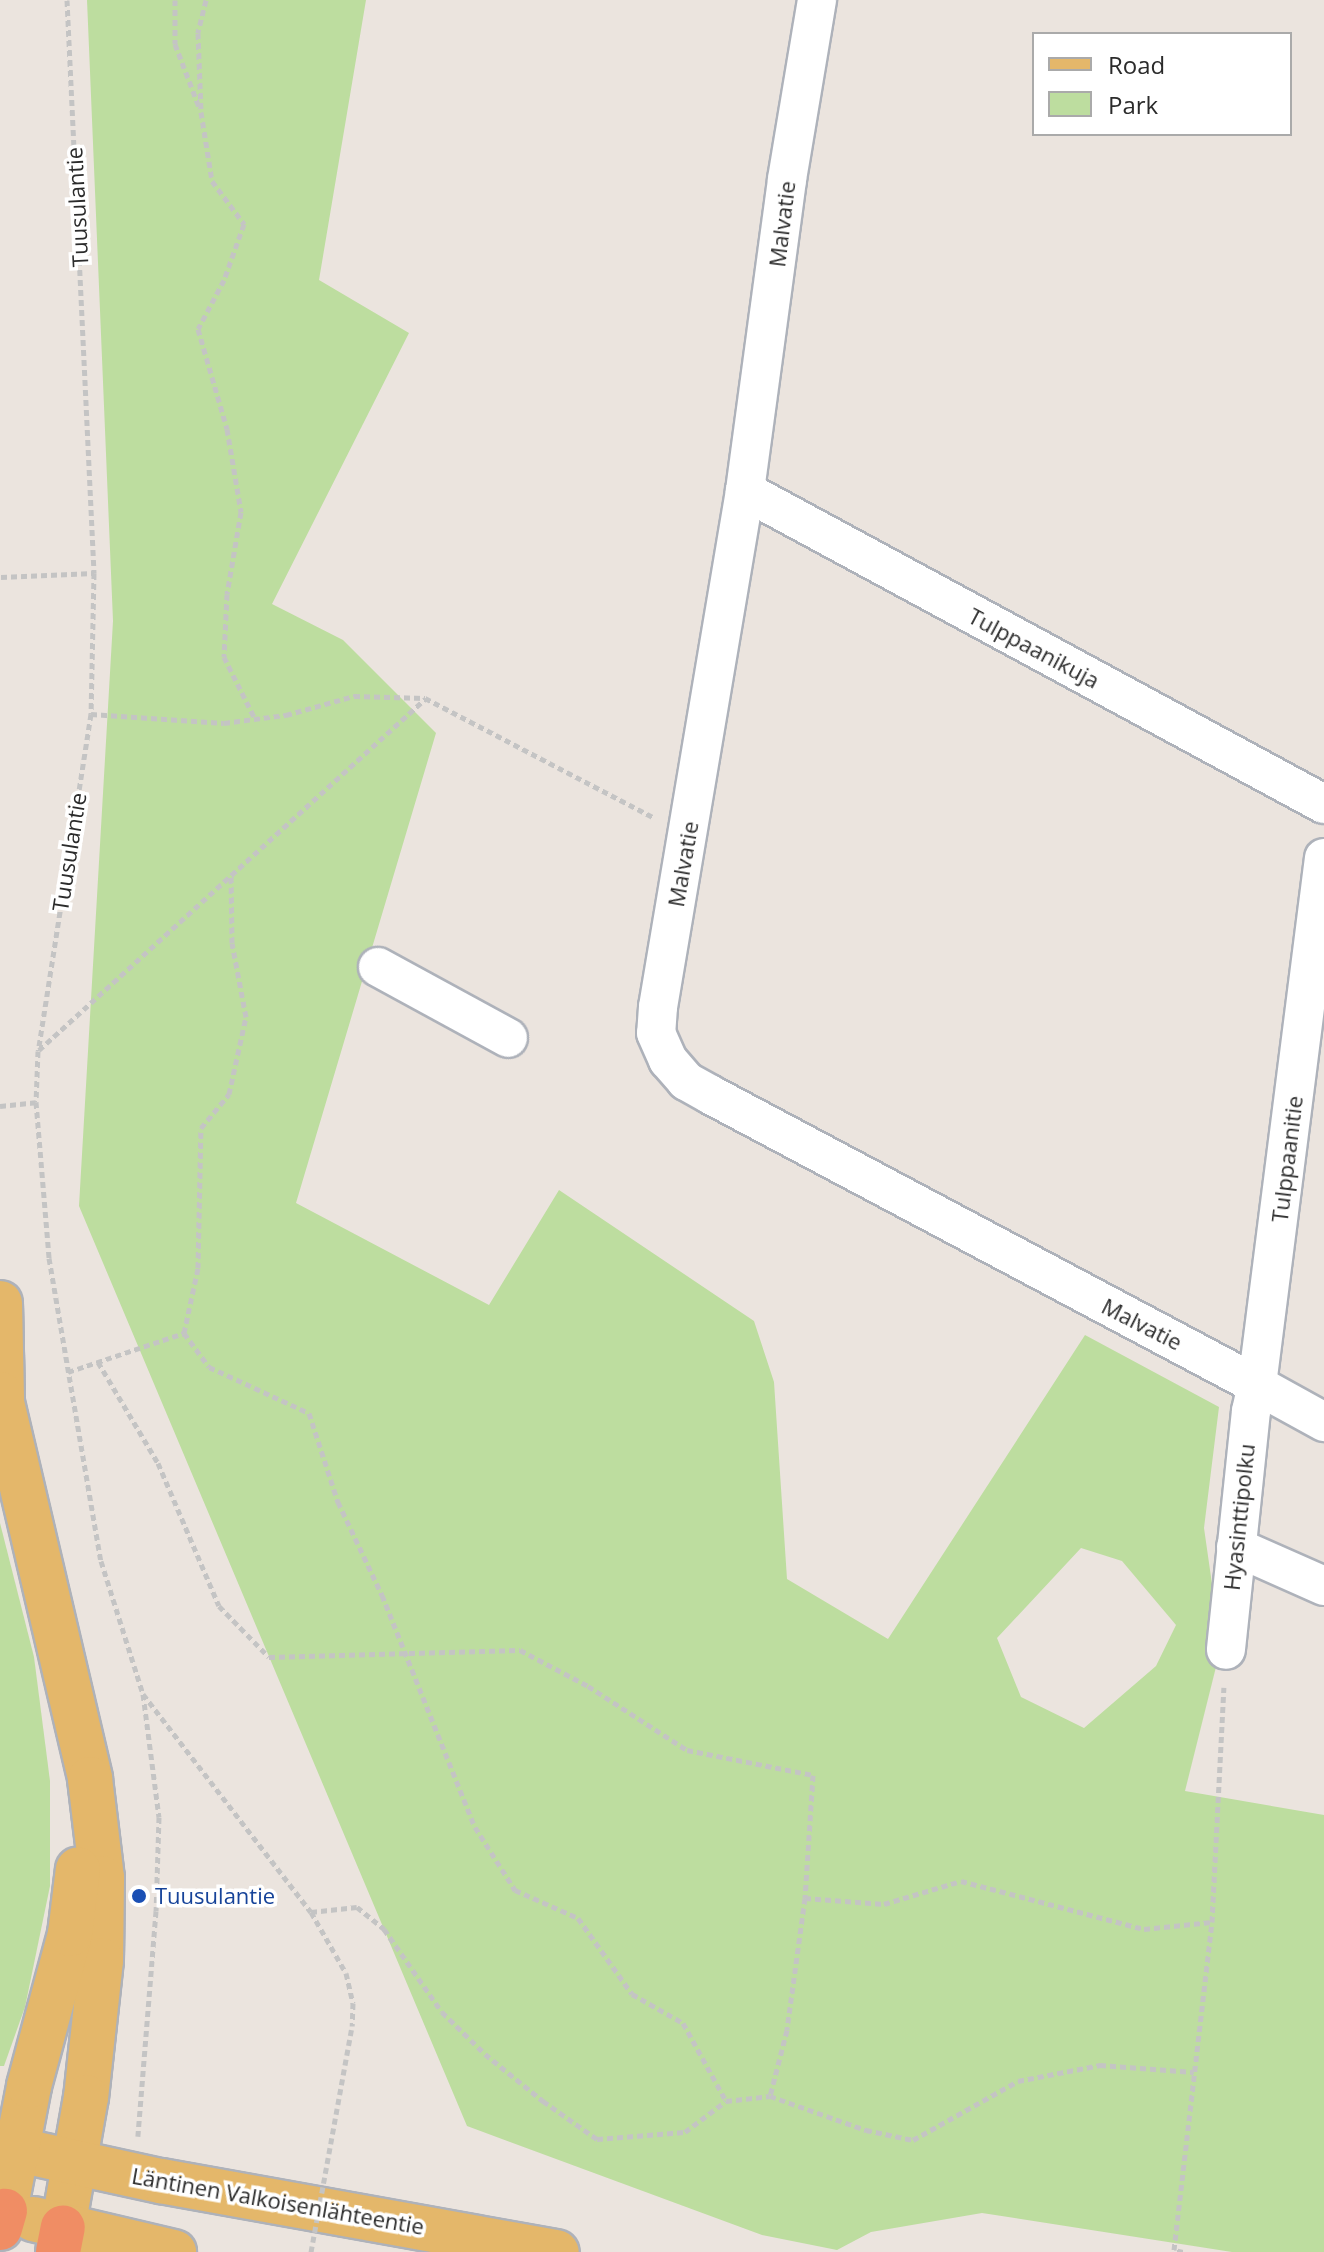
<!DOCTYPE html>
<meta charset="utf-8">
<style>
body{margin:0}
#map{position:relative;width:1324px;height:2252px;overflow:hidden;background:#ebe4de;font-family:"Open Sans",sans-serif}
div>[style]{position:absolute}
.green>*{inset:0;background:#bddd9f}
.path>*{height:5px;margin-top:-2.5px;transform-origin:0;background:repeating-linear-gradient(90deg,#c4c4c4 0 6px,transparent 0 10px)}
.roads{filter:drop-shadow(2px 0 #aeb2ba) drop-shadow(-2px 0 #aeb2ba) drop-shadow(0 2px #aeb2ba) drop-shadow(0 -2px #aeb2ba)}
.minor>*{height:38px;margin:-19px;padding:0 19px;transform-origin:19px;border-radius:19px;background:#fff}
.major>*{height:44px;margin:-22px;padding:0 22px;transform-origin:22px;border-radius:22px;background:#e4b76a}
.highway>*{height:44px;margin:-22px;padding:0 22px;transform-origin:22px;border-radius:22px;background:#f08d64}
.path-bridge>*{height:5px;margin-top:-2.5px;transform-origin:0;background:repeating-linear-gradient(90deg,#c4c4c4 0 6px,transparent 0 10px)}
.dots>*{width:22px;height:22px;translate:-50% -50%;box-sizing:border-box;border:4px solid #fff;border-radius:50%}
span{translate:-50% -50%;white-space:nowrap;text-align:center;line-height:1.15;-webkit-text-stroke:7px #fff;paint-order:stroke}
.street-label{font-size:22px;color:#2b2b2b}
.transit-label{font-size:22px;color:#164399}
.left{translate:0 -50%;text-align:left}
.legend{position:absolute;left:1032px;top:32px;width:260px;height:104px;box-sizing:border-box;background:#fff;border:2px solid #aaa;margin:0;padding:10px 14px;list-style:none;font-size:24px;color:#2b2b2b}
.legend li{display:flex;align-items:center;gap:16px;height:40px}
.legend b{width:40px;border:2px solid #aaa}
</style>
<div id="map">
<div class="green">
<div style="clip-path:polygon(evenodd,87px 0,366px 0,319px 280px,409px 333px,272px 604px,343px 640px,436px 733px,296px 1203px,489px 1305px,559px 1190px,754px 1321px,774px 1382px,787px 1579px,888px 1639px,1085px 1335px,1219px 1407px,1204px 1528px,1221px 1647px,1185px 1791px,1324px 1815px,1324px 2252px,1232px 2252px,982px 2213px,871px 2232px,837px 2250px,762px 2235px,467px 2126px,79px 1206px,113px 621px,87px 0,1081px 1548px,1122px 1561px,1176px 1625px,1156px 1666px,1084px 1728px,1021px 1697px,997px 1638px,1081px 1548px)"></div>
<div style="clip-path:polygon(0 1523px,34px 1657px,50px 1781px,50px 1886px,25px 2007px,4px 2066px,0 2066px)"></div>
</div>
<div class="path">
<div style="left:67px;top:0;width:574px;rotate:87.3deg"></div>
<div style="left:94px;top:573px;width:141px;rotate:91.2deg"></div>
<div style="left:91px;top:714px;width:341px;rotate:98.9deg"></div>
<div style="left:38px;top:1051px;width:51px;rotate:92.2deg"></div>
<div style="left:36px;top:1102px;width:157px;rotate:85.2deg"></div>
<div style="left:49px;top:1258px;width:307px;rotate:80.3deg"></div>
<div style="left:101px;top:1561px;width:139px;rotate:72.5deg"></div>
<div style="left:143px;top:1694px;width:124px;rotate:82.6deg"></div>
<div style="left:159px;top:1817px;width:94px;rotate:91.8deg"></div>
<div style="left:156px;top:1911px;width:226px;rotate:94.6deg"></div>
<div style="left:175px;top:0;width:44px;rotate:90deg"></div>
<div style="left:175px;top:44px;width:67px;rotate:69.1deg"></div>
<div style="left:206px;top:0;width:34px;rotate:104deg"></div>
<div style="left:198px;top:33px;width:79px;rotate:87.8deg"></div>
<div style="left:201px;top:112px;width:70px;rotate:80.9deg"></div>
<div style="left:212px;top:181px;width:54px;rotate:53.3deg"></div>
<div style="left:244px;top:224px;width:59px;rotate:109.7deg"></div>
<div style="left:224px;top:280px;width:55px;rotate:118deg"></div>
<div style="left:198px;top:329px;width:104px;rotate:73.8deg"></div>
<div style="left:227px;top:429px;width:84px;rotate:80.4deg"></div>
<div style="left:241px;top:512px;width:83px;rotate:99.7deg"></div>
<div style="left:227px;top:594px;width:63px;rotate:92.7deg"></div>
<div style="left:224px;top:657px;width:69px;rotate:63.4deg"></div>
<div style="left:1px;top:577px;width:93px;rotate:-2.5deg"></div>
<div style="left:91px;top:714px;width:133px;rotate:3.9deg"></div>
<div style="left:224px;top:723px;width:63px;rotate:-7.4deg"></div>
<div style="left:286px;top:715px;width:71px;rotate:-15.6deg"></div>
<div style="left:354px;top:696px;width:71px;rotate:1.6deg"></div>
<div style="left:425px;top:698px;width:257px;rotate:27.6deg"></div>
<div style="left:39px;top:1050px;width:522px;rotate:-42.28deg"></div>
<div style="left:0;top:1106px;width:36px;rotate:-6deg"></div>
<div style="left:184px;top:1333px;width:42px;rotate:53.7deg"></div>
<div style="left:209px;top:1367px;width:110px;rotate:24.7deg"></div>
<div style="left:309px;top:1413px;width:94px;rotate:72deg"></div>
<div style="left:338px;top:1502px;width:103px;rotate:64.7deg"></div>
<div style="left:382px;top:1595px;width:250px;rotate:68.2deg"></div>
<div style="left:475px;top:1827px;width:75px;rotate:57.6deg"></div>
<div style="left:515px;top:1890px;width:69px;rotate:24deg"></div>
<div style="left:578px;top:1918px;width:93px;rotate:54.6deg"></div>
<div style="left:632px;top:1994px;width:59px;rotate:29.6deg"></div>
<div style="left:683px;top:2023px;width:89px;rotate:61.1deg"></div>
<div style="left:98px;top:1362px;width:117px;rotate:59.3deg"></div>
<div style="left:158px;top:1463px;width:155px;rotate:66.9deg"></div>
<div style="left:219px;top:1606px;width:71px;rotate:45.6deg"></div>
<div style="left:269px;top:1657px;width:251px;rotate:-1.6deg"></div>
<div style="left:520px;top:1650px;width:77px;rotate:27.9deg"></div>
<div style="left:588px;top:1686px;width:118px;rotate:32.9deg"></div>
<div style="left:687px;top:1750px;width:128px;rotate:11.2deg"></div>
<div style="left:813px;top:1775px;width:123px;rotate:93.7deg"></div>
<div style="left:805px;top:1898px;width:133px;rotate:97.8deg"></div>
<div style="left:787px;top:2030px;width:68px;rotate:104.4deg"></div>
<div style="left:68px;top:1372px;width:122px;rotate:-18.6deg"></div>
<div style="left:184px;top:1333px;width:66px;rotate:-77.8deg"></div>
<div style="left:198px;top:1268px;width:140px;rotate:-88.8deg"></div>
<div style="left:201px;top:1128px;width:44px;rotate:-50.5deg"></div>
<div style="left:229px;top:1094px;width:79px;rotate:-77.6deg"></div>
<div style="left:246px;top:1017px;width:75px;rotate:-100.7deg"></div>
<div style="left:232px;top:943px;width:68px;rotate:-90.8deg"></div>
<div style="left:143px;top:1694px;width:275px;rotate:52.4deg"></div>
<div style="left:311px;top:1912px;width:70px;rotate:60.2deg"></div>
<div style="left:346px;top:1973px;width:31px;rotate:77deg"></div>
<div style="left:353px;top:2003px;width:23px;rotate:92deg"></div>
<div style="left:805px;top:1898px;width:79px;rotate:4.3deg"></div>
<div style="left:884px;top:1904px;width:80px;rotate:-16.6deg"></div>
<div style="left:961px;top:1881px;width:189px;rotate:14.7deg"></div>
<div style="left:1144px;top:1929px;width:68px;rotate:-5.9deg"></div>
<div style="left:311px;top:1912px;width:46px;rotate:-6.2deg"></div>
<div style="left:357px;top:1907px;width:35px;rotate:39deg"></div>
<div style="left:384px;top:1929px;width:101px;rotate:55.1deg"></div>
<div style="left:442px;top:2012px;width:60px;rotate:44.3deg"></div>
<div style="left:485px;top:2054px;width:75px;rotate:39deg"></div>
<div style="left:543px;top:2101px;width:66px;rotate:35.1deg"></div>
<div style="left:597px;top:2139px;width:88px;rotate:-4.5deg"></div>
<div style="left:685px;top:2132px;width:51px;rotate:-37.1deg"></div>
<div style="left:726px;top:2101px;width:44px;rotate:-6.5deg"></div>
<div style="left:770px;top:2096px;width:102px;rotate:19.5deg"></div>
<div style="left:866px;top:2130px;width:48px;rotate:12deg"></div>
<div style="left:913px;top:2140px;width:120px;rotate:-29.3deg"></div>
<div style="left:1018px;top:2081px;width:84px;rotate:-11deg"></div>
<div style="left:1100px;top:2065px;width:94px;rotate:4.3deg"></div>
<div style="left:1183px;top:2252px;width:9px;rotate:-167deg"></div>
<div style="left:1174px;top:2250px;width:330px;rotate:-83.4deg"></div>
<div style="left:1212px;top:1922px;width:235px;rotate:-87.1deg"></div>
</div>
<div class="roads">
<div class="minor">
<div style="left:817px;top:0;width:182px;rotate:99.5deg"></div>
<div style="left:787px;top:180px;width:314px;rotate:97.7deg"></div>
<div style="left:745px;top:491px;width:523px;rotate:99.57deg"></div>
<div style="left:658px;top:1007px;width:26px;rotate:94deg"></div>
<div style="left:656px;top:1033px;width:30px;rotate:66deg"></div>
<div style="left:668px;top:1060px;width:28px;rotate:49deg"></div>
<div style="left:686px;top:1081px;width:29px;rotate:29deg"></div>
<div style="left:711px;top:1095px;width:618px;rotate:27.97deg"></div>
<div style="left:1257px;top:1385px;width:27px;rotate:103deg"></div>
<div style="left:1251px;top:1411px;width:240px;rotate:96deg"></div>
<div style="left:745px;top:491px;width:658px;rotate:28.4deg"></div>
<div style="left:1324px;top:858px;width:531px;rotate:97.25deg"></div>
<div style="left:1257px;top:1385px;width:77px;rotate:28.9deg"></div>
<div style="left:378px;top:967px;width:148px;rotate:28.6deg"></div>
<div style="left:1236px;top:1547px;width:96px;rotate:23.9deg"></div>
</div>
<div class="major">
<div style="left:0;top:1303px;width:97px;rotate:88.8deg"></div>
<div style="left:0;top:1394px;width:395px;rotate:76.8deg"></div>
<div style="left:90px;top:1779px;width:100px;rotate:83.1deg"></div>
<div style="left:102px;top:1878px;width:82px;rotate:90.7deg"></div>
<div style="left:101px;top:1960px;width:138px;rotate:96.2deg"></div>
<div style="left:86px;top:2097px;width:132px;rotate:100deg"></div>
<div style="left:0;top:2146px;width:165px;rotate:12.3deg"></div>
<div style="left:161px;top:2181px;width:402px;rotate:10.2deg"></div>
<div style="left:5px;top:2211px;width:127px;rotate:-79.1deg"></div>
<div style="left:29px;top:2086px;width:157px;rotate:-74.9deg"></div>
<div style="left:70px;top:1934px;width:65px;rotate:-83deg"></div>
<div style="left:33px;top:2219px;width:145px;rotate:13.2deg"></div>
</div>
<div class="highway">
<div style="left:0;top:2228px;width:18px;rotate:-74deg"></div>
<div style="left:58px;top:2252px;width:25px;rotate:-79deg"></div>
</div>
</div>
<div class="path-bridge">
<div style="left:311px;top:2252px;width:230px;rotate:-79.7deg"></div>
</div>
<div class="dots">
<div style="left:139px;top:1896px;background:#1a4fb4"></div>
</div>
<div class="street-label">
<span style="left:77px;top:207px;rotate:-93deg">Tuusulantie</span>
<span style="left:782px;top:224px;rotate:-83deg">Malvatie</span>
<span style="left:1034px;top:648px;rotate:28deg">Tulppaanikuja</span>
<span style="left:69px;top:852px;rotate:-81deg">Tuusulantie</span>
<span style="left:683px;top:864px;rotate:-80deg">Malvatie</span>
<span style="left:1287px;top:1159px;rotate:-83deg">Tulppaanitie</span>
<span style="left:1142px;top:1324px;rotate:27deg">Malvatie</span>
<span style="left:1239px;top:1517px;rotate:-84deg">Hyasinttipolku</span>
<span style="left:278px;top:2201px;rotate:10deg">Läntinen Valkoisenlähteentie</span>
</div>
<div class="transit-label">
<span class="left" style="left:155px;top:1896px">Tuusulantie</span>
</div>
<ul class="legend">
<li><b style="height:10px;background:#e4b76a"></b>Road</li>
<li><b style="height:22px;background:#bddd9f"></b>Park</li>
</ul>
</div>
